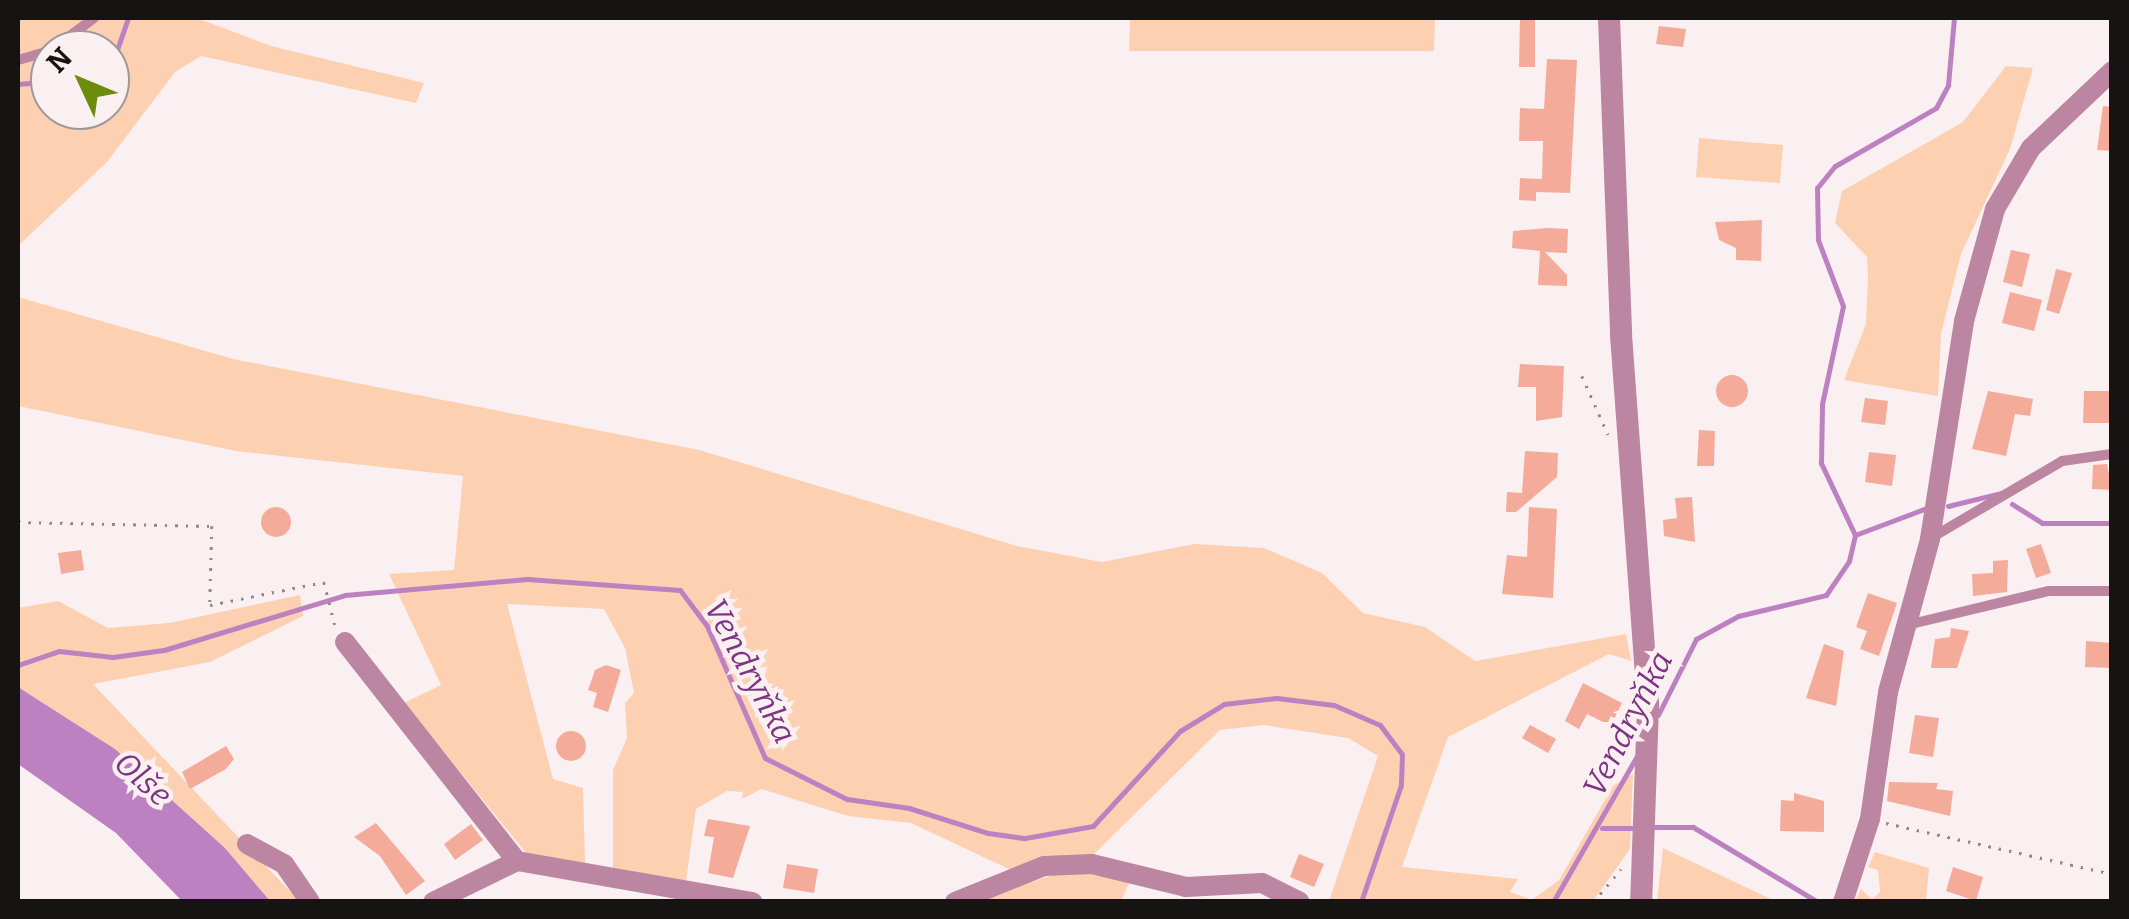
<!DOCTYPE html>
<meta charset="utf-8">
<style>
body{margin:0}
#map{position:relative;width:2129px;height:919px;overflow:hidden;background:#faf0f1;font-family:Bitter,serif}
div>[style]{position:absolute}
.green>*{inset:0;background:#fdd0b2}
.water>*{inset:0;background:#bd81c1}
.stream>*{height:5px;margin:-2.5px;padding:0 2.5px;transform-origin:2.5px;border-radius:2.5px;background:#bd81c1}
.building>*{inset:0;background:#f4ab9a}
.round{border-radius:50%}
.path>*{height:2.5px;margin-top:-1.25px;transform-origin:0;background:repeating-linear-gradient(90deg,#90898a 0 2.5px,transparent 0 10.5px)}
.service>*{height:10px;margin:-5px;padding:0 5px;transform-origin:5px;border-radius:5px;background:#bc85a1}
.minor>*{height:20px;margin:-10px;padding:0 10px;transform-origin:10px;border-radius:10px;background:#bc85a1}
.tertiary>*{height:22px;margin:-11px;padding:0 11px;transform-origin:11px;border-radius:11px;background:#bc85a1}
span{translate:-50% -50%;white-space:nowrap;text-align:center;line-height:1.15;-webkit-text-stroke:9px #faf0f1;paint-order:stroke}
.water-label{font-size:32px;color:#7d3583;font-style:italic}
.frame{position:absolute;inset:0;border:20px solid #161313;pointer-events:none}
.north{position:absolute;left:30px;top:30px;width:100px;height:100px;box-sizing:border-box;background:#faf0f1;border:2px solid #9f9898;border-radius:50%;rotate:314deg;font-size:28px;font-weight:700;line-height:40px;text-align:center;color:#161313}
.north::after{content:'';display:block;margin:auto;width:35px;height:45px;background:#6c8c0e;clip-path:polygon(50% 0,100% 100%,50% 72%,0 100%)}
</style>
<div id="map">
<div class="green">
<div style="clip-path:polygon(evenodd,18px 18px,197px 18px,271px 46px,424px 83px,416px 103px,201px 56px,175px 72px,107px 162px,18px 246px,18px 18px,50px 50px,110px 50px,110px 110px,50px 110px,50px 50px)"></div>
<div style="clip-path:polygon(1130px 18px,1435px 18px,1434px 51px,1129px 51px)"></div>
<div style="clip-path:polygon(2006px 66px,2033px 68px,2010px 149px,1961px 254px,1941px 334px,1938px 396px,1844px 380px,1866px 324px,1868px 276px,1867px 257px,1835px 223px,1842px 191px,1963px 122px)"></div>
<div style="clip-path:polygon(1699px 138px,1783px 145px,1780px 183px,1696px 177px)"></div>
<div style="clip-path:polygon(18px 297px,233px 359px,699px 450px,1017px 546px,1102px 562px,1194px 544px,1264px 548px,1322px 573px,1363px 613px,1425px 627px,1475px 661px,1626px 634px,1631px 661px,1609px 654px,1448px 737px,1402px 867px,1518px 879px,1510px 892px,1532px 900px,1559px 880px,1613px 786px,1633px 774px,1630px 849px,1593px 901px,1329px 901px,1378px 756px,1348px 738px,1264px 725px,1220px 730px,1091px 857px,1011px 870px,911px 823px,848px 816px,761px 789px,742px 799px,743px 792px,727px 791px,696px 809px,686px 881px,613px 868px,613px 770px,627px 738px,625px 703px,634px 693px,625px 648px,604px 609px,507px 604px,553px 779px,583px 788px,585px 863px,527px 854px,404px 703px,441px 685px,389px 574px,454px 570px,463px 476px,236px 451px,18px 406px)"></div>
<div style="clip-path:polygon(300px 595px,303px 616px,210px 662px,93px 684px,299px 901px,270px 901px,225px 848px,115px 749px,18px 687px,18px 608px,58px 601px,108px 628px,169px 623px)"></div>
<div style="clip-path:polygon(1663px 848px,1775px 901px,1657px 901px)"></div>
<div style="clip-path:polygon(1875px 852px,1929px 868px,1926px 901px,1855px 901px,1861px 889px,1872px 899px,1880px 892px,1878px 870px,1868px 867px)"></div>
<div style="clip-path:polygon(1072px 868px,1129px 883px,1121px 901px,975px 902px)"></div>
</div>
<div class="water">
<div style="clip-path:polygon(18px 687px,115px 749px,225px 848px,270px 901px,182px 901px,116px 833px,18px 764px)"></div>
</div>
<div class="stream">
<div style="left:110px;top:70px;width:55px;rotate:-70.9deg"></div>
<div style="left:18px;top:84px;width:32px;rotate:-5deg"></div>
<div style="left:2012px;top:504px;width:36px;rotate:32deg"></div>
<div style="left:2042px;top:523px;width:70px"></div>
<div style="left:1948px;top:506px;width:55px;rotate:-13.8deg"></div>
<div style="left:1855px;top:535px;width:74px;rotate:-20.6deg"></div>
<div style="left:18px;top:665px;width:43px;rotate:-18.9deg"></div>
<div style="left:59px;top:651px;width:54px;rotate:6.3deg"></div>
<div style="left:113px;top:657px;width:51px;rotate:-7.8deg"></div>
<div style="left:164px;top:650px;width:189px;rotate:-16.9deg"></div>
<div style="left:345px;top:595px;width:183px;rotate:-5deg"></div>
<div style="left:527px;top:579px;width:153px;rotate:4.1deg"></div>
<div style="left:680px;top:590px;width:45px;rotate:53.1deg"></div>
<div style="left:707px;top:626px;width:144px;rotate:66.3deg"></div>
<div style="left:765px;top:758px;width:92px;rotate:26.6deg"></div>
<div style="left:847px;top:799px;width:63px;rotate:8.3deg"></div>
<div style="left:909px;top:808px;width:83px;rotate:17.6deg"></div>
<div style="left:988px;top:833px;width:37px;rotate:8deg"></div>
<div style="left:1025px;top:838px;width:69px;rotate:-10deg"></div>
<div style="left:1093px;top:826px;width:129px;rotate:-47.5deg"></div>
<div style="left:1180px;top:731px;width:52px;rotate:-31.5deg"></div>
<div style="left:1224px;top:704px;width:53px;rotate:-6.5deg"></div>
<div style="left:1277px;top:698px;width:57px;rotate:7deg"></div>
<div style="left:1334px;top:705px;width:50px;rotate:23.5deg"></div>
<div style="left:1380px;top:725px;width:36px;rotate:53deg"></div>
<div style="left:1402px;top:754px;width:31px;rotate:92deg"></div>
<div style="left:1401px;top:785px;width:124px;rotate:108.9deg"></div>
<div style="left:1658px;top:715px;width:85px;rotate:-63.4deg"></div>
<div style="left:1696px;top:639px;width:48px;rotate:-28.7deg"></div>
<div style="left:1738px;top:616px;width:90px;rotate:-13.4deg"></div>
<div style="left:1826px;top:595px;width:41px;rotate:-55.9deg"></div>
<div style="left:1849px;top:561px;width:27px;rotate:-77deg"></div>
<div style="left:1855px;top:535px;width:80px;rotate:-115.3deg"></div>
<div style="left:1821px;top:463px;width:59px;rotate:-89deg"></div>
<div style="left:1822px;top:404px;width:100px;rotate:-77.9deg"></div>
<div style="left:1843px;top:306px;width:71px;rotate:-110.7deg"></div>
<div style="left:1818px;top:240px;width:52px;rotate:-91.1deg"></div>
<div style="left:1817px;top:188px;width:28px;rotate:-51deg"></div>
<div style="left:1835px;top:166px;width:116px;rotate:-29.9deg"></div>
<div style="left:1936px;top:108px;width:26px;rotate:-62deg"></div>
<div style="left:1948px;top:85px;width:67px;rotate:-84.9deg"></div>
<div style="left:1652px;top:827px;width:41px"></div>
<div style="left:1693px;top:827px;width:146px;rotate:31deg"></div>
<div style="left:1602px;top:828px;width:34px"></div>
<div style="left:1553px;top:902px;width:168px;rotate:-60.1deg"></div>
</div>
<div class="building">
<div style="clip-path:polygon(1520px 18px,1535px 18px,1535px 67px,1519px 67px)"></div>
<div style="clip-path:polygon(1659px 26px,1686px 29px,1683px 47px,1656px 44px)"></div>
<div style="clip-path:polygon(1547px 59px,1577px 60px,1570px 193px,1536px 192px,1536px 201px,1519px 200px,1520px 178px,1542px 179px,1543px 141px,1519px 141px,1520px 108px,1544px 109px)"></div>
<div style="clip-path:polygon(2103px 106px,2112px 107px,2112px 151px,2097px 150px)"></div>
<div style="clip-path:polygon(1762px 220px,1761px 261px,1736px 260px,1736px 248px,1719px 240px,1715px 222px)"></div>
<div style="clip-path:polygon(1547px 228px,1568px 229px,1567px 253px,1545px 252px,1567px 275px,1567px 286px,1538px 285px,1540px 251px,1512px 248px,1513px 231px)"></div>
<div style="clip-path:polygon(2011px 250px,2030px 254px,2022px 287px,2003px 282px)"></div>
<div style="clip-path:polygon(2056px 269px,2072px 273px,2059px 314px,2046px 310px)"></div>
<div style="clip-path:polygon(2010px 292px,2042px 300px,2034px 331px,2002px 323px)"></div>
<div style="clip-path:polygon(1520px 364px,1564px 366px,1562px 417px,1536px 421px,1536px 387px,1518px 387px)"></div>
<div class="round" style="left:1716px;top:375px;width:32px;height:32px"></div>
<div style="clip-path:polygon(1988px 391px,2033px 399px,2030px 416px,2015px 414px,2006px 456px,1972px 449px)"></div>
<div style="clip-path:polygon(2084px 391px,2112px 391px,2112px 423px,2083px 423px)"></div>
<div style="clip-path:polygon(1865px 398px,1888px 401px,1885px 425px,1861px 422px)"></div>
<div style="clip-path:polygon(1699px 430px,1715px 431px,1714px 466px,1697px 466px)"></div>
<div style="clip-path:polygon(1525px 451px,1558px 453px,1557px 477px,1516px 512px,1506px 512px,1507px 492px,1522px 493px)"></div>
<div style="clip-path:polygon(1869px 452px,1896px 455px,1892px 486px,1865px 482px)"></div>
<div style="clip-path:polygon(2107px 464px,2112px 490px,2092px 489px,2093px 465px)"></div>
<div style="clip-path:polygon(1692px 497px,1695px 542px,1664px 536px,1663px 520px,1677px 518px,1675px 498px)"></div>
<div class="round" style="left:261px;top:507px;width:30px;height:30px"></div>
<div style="clip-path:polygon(1529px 507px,1557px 509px,1553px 598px,1502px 594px,1507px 555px,1527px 557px)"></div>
<div style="clip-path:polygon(2041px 544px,2051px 573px,2036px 578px,2026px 549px)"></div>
<div style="clip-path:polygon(81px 550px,84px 570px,61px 574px,58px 553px)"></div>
<div style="clip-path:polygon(2008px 560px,2007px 592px,1973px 596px,1972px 574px,1993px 573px,1993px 561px)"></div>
<div style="clip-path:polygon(1868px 593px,1897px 603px,1879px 656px,1860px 649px,1867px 631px,1856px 627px)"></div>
<div style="clip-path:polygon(1951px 628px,1969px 631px,1957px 668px,1931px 668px,1935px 639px,1950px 637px)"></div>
<div style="clip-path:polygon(2086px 641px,2112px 643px,2112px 668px,2085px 667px)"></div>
<div style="clip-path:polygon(1824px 644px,1844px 651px,1836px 706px,1806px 698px)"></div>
<div style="clip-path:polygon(606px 665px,621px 670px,608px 712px,593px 707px,597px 693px,588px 690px,595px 670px)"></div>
<div style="clip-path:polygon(1583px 683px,1622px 703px,1611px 726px,1587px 714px,1579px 729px,1565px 721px)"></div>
<div style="clip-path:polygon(1915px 715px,1939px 718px,1933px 757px,1909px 753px)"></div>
<div style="clip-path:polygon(1530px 725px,1556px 739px,1548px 753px,1522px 738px)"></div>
<div class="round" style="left:556px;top:731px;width:30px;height:30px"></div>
<div style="clip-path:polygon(226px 746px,234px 759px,226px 769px,190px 789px,182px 772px)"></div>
<div style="clip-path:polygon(1889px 782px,1938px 783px,1936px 789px,1953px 791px,1950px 816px,1887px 801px)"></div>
<div style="clip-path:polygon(1794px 793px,1824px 801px,1824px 832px,1780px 831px,1781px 800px,1794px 801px)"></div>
<div style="clip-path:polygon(708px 819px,750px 826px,733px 878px,708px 873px,714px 837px,704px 836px)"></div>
<div style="clip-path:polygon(376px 823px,425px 881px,406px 895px,380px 856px,354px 837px)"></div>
<div style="clip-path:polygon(471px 824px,483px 840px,455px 860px,444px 844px)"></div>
<div style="clip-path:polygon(1299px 854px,1324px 864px,1314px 887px,1290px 877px)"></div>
<div style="clip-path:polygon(787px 864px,818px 869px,814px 893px,783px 888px)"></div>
<div style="clip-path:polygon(1953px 867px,1983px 877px,1976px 901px,1946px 891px)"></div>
</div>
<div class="path">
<div style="left:1582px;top:376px;width:64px;rotate:65.9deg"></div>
<div style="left:18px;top:522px;width:194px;rotate:1.2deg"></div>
<div style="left:212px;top:526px;width:79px;rotate:91.5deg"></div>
<div style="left:210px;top:605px;width:116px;rotate:-11.4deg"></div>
<div style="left:324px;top:582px;width:44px;rotate:75.7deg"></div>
<div style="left:1886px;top:823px;width:232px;rotate:12.7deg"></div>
<div style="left:1593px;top:902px;width:43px;rotate:-49.7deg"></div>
</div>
<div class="service">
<div style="left:51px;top:50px;width:54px;rotate:-36.7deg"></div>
<div style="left:18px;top:60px;width:33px;rotate:-16deg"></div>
<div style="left:1931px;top:538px;width:152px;rotate:-30.4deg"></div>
<div style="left:2062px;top:461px;width:50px;rotate:-8deg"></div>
<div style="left:1907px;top:625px;width:146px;rotate:-13.5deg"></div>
<div style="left:2049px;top:591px;width:63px"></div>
</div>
<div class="minor">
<div style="left:345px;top:642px;width:278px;rotate:51.9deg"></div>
<div style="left:517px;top:861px;width:239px;rotate:9.9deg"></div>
<div style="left:247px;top:844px;width:42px;rotate:28.4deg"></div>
<div style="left:284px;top:864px;width:46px;rotate:55.6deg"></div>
<div style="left:433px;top:902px;width:93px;rotate:-26deg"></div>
<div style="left:955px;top:902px;width:96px;rotate:-22deg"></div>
<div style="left:1044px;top:866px;width:48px;rotate:-2.4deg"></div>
<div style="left:1092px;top:864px;width:97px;rotate:13.7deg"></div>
<div style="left:1186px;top:887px;width:76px;rotate:-3deg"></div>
<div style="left:1262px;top:883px;width:42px;rotate:26.6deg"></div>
<div style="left:1843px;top:902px;width:87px;rotate:-72deg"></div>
<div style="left:1870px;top:819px;width:128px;rotate:-81.9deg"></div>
<div style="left:1888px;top:692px;width:159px;rotate:-74.6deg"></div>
<div style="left:1930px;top:539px;width:221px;rotate:-81.1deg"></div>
<div style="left:1964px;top:321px;width:116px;rotate:-74.5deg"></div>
<div style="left:1995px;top:209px;width:71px;rotate:-59.5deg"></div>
<div style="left:2031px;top:148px;width:112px;rotate:-43.5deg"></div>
</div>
<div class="tertiary">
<div style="left:1609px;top:18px;width:317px;rotate:87.8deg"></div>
<div style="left:1621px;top:335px;width:372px;rotate:85.8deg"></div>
<div style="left:1648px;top:706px;width:196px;rotate:92deg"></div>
</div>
<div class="water-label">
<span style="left:750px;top:671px;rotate:62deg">Vendryňka</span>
<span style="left:1628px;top:724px;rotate:-63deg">Vendryňka</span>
<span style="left:143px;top:779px;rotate:42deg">Olše</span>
</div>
<div class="frame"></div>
<div class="north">N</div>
</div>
